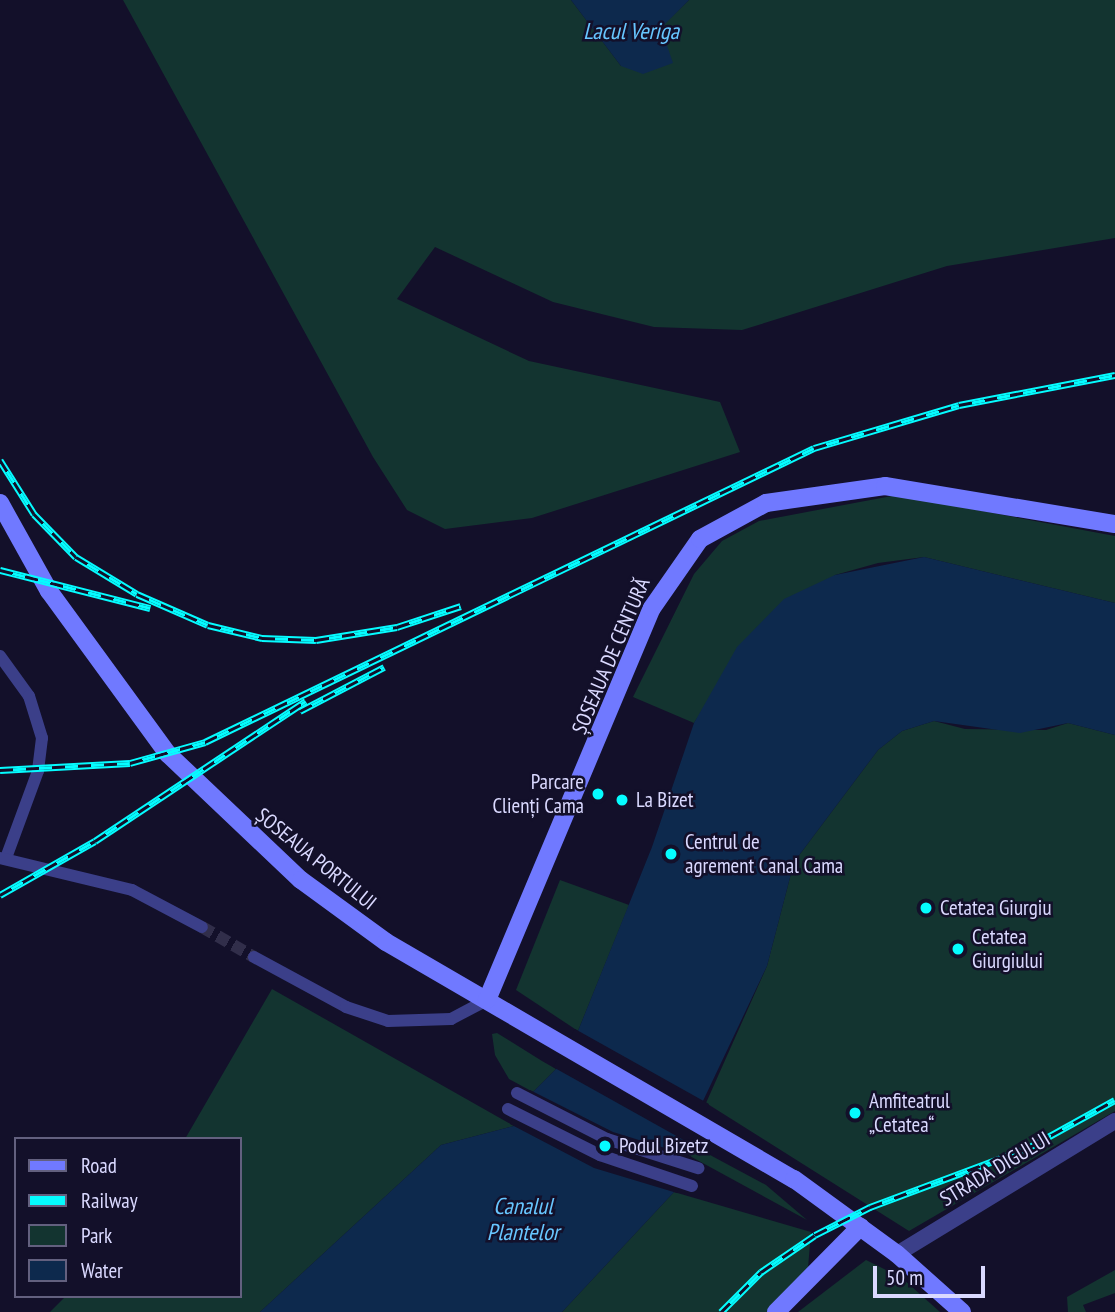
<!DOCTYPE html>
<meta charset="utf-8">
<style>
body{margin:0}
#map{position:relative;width:1115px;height:1312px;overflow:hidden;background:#13102a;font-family:"PT Sans Narrow",sans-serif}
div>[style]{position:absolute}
.green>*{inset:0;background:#133430}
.water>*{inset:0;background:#0d294d}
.pier>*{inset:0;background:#13102a}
.minor-tunnel>*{height:12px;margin-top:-6px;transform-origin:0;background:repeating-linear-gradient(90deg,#312e4a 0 12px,transparent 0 18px)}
.minor>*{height:12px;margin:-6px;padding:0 6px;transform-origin:6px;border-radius:6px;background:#3b3f89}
.tertiary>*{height:16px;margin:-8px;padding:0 8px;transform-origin:8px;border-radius:8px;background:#3b3f89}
.secondary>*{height:18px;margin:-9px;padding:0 9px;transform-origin:9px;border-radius:9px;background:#7079ff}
.rail>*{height:7px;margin-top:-3.5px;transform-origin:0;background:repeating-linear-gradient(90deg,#13102a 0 13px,#05fcff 0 26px);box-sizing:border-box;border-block:2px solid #05fcff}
.dots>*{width:19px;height:19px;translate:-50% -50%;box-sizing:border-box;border:4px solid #13102a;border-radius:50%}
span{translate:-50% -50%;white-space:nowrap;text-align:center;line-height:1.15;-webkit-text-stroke:5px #13102a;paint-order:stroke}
.street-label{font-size:21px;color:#dad9ff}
.poi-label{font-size:21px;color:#dad9ff}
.right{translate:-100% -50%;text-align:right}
.left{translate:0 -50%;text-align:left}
.water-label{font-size:23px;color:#67c6ff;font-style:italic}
.legend{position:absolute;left:14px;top:1137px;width:228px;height:161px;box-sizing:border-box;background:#13102a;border:2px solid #63607f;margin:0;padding:9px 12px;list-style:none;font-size:21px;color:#dad9ff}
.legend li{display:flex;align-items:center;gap:14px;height:35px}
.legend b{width:35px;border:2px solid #63607f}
.scale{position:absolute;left:873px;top:1266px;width:112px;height:32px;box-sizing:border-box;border:4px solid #dad9ff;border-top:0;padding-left:9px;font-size:21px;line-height:24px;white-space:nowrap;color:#dad9ff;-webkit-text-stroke:5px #13102a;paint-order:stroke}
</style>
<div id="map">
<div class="green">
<div style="clip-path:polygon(123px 0,571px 0,621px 66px,689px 0,1115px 0,1115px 238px,947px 266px,742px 330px,654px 327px,553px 302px,435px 247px,397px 299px,529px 361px,720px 402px,740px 452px,532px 518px,445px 529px,407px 510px,373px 457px)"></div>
<div style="clip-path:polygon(897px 495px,1115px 536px,1115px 603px,924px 557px,878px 563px,835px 575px,717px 687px,694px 723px,633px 697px,694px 574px,722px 541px,759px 521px)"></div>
<div style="clip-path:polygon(934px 721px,965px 729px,1046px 730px,1068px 723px,1115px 735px,1115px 1111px,909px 1231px,706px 1103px,767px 966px,794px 862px,878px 750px,902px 731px)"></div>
<div style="clip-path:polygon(560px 880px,629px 905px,578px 1031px,516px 990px)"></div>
<div style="clip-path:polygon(272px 989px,514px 1126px,441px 1145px,260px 1312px,50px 1312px,66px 1296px,240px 1296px,240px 1139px,185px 1139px)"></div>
<div style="clip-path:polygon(497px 1033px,542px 1061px,556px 1069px,533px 1092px,509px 1079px,495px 1055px,492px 1034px)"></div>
<div style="clip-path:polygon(684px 1141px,766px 1185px,807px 1220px,688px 1155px)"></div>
<div style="clip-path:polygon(674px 1192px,811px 1232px,808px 1268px,768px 1312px,562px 1312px)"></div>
<div style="clip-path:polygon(866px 1260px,902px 1278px,940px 1312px,798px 1312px)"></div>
<div style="clip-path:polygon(1115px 1270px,1115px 1293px,1083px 1305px,1086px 1312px,1068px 1312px,1067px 1297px)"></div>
</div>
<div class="water">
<div style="clip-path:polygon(571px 0,689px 0,661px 28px,673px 63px,643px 74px,621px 66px)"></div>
<div style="clip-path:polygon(924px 557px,1115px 603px,1115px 735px,1068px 723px,1020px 733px,934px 721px,902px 731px,878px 750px,794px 862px,767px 966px,684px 1141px,688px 1155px,674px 1192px,562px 1312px,260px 1312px,441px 1145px,514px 1126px,533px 1092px,556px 1069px,578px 1031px,652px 847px,694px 723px,737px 647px,784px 599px,835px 575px)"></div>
</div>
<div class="pier">
<div style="clip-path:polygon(575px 1029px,709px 1104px,689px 1143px,553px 1067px)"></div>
<div style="clip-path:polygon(530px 1090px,613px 1132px,691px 1156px,677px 1193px,594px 1168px,510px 1124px)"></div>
</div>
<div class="minor-tunnel">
<div style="left:202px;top:927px;width:60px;rotate:30deg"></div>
</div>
<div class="minor">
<div style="left:0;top:656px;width:49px;rotate:54.1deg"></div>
<div style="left:29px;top:696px;width:44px;rotate:72.8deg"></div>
<div style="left:42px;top:738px;width:33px;rotate:97deg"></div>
<div style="left:38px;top:771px;width:93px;rotate:110.2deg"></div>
<div style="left:0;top:858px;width:136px;rotate:13.6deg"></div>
<div style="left:132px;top:890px;width:79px;rotate:27.9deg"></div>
<div style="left:254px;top:957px;width:105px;rotate:28.5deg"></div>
<div style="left:346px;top:1007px;width:44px;rotate:18.4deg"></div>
<div style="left:388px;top:1021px;width:63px;rotate:-1.8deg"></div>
<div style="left:451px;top:1019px;width:41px;rotate:-27.8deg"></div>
<div style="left:517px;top:1093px;width:101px;rotate:27.1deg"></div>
<div style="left:607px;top:1139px;width:96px;rotate:17.7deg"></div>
<div style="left:508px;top:1109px;width:103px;rotate:26.6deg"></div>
<div style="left:600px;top:1155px;width:97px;rotate:18.6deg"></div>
</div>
<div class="tertiary">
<div style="left:897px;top:1254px;width:255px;rotate:-31.4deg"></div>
</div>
<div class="secondary">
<div style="left:0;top:503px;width:101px;rotate:60.9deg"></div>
<div style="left:49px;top:591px;width:202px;rotate:53.9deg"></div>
<div style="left:168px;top:754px;width:183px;rotate:43.5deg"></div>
<div style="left:301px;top:880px;width:105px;rotate:36.1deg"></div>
<div style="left:386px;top:942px;width:472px;rotate:30.2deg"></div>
<div style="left:794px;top:1179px;width:127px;rotate:36.1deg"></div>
<div style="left:897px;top:1254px;width:87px;rotate:41.7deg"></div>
<div style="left:487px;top:1000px;width:425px;rotate:-67.2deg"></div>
<div style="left:652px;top:608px;width:84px;rotate:-55.2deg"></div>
<div style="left:700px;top:539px;width:75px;rotate:-28.6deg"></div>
<div style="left:766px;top:503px;width:120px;rotate:-8.1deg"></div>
<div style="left:885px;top:486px;width:233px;rotate:9.4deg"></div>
<div style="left:776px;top:1312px;width:120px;rotate:-45.3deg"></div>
</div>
<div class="rail">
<div style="left:0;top:460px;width:64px;rotate:57.8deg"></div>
<div style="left:34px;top:514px;width:60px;rotate:45.7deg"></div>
<div style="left:76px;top:557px;width:71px;rotate:31.2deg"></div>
<div style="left:137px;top:594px;width:77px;rotate:23.6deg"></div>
<div style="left:208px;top:625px;width:56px;rotate:13.5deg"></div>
<div style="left:262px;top:638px;width:54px;rotate:2.1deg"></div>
<div style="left:316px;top:640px;width:82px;rotate:-9.1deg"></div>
<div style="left:397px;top:627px;width:67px;rotate:-18.2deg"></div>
<div style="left:0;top:570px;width:155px;rotate:14.2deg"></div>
<div style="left:300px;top:711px;width:95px;rotate:-27.6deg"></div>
<div style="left:0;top:770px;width:130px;rotate:-3.1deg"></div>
<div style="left:130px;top:763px;width:78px;rotate:-15.6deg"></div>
<div style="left:205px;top:742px;width:676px;rotate:-25.77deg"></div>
<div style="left:814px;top:448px;width:151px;rotate:-16.5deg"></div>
<div style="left:959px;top:405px;width:159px;rotate:-10.9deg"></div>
<div style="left:0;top:895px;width:109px;rotate:-29.6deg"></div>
<div style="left:95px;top:841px;width:253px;rotate:-33.6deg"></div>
<div style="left:721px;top:1312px;width:57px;rotate:-45deg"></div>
<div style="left:761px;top:1272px;width:65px;rotate:-34.4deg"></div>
<div style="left:815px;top:1235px;width:62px;rotate:-27deg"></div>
<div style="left:870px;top:1207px;width:169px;rotate:-20.5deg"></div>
<div style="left:1028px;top:1148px;width:99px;rotate:-28.9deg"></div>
</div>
<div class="dots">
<div style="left:598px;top:794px;background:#05fcff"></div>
<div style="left:622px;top:800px;background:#05fcff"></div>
<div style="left:671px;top:854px;background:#05fcff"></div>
<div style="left:926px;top:908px;background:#05fcff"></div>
<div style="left:958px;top:949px;background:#05fcff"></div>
<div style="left:855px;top:1113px;background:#05fcff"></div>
<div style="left:605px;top:1146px;background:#05fcff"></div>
</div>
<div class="street-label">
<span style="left:611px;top:656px;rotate:-67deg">ȘOSEAUA DE CENTURĂ</span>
<span style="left:316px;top:859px;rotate:39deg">ȘOSEAUA PORTULUI</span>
<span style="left:995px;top:1169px;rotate:-31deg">STRADA DIGULUI</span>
</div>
<div class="poi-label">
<span class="right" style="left:584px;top:794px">Parcare<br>Clienți Cama</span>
<span class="left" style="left:636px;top:800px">La Bizet</span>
<span class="left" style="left:685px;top:854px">Centrul de<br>agrement Canal Cama</span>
<span class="left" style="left:940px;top:908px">Cetatea Giurgiu</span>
<span class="left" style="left:972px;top:949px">Cetatea<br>Giurgiului</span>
<span class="left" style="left:869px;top:1113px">Amfiteatrul<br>„Cetatea“</span>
<span class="left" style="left:619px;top:1146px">Podul Bizetz</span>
</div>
<div class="water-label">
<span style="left:631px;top:31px">Lacul Veriga</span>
<span style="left:523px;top:1219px">Canalul<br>Plantelor</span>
</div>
<ul class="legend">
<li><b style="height:9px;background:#7079ff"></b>Road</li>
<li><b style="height:9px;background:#05fcff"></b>Railway</li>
<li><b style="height:19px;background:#133430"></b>Park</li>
<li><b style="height:19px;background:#0d294d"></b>Water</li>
</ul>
<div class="scale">50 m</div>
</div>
